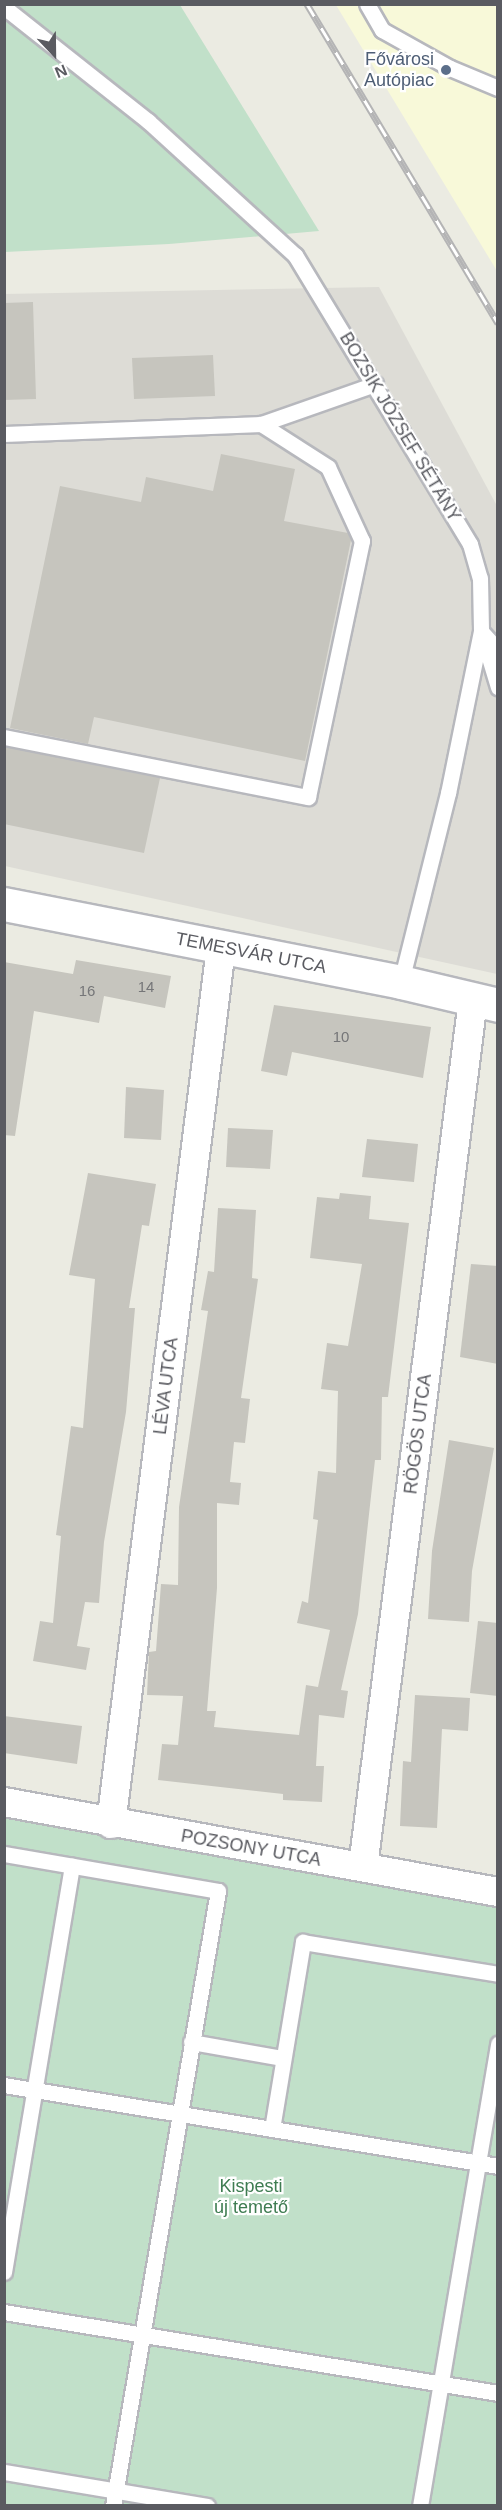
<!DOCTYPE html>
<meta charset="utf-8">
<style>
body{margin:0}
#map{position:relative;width:502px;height:2510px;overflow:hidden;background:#ebebe2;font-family:Helvetica,sans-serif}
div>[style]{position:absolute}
.commercial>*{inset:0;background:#f8f9d9}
.industrial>*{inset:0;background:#dddcd6}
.green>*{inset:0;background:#c1e0c9}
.building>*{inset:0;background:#c6c5be}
.roads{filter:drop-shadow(2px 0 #b7b8bd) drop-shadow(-2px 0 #b7b8bd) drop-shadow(0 2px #b7b8bd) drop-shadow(0 -2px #b7b8bd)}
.service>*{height:15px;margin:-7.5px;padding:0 7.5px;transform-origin:7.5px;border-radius:7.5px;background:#fff}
.minor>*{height:28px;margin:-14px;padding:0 14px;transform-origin:14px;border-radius:14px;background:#fff}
.tertiary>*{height:33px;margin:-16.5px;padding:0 16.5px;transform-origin:16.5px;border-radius:16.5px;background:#fff}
.rail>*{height:7px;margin-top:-3.5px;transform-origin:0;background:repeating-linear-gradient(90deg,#fff 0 14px,#b4b4b5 0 28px);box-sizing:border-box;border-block:2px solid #b4b4b5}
.dots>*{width:16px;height:16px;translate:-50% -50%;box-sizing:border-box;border:3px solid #fff;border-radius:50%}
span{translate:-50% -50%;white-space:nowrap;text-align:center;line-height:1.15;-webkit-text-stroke:4.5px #fff;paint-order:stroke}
.number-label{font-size:15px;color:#757678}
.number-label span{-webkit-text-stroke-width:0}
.service-label{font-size:18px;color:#4e5e75}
.right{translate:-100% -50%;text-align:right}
.street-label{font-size:18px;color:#5a5b61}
.park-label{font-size:18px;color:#3e7c51}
.frame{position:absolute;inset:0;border:6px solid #5a5b61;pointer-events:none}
.north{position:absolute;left:24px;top:24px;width:60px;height:60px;-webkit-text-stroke:4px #fff;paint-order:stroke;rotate:158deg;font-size:16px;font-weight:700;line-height:24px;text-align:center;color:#5a5b61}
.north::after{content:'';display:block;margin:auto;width:21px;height:27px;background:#5a5b61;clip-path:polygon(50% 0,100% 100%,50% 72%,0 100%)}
</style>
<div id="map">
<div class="commercial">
<div style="clip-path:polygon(336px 5px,497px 5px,497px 271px)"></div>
</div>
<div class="industrial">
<div style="clip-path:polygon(379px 287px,497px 506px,497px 974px,5px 866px,4px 294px)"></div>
</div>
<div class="green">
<div style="clip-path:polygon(4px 5px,180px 5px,319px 231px,169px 244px,5px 252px)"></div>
<div style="clip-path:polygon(4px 1801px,497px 1888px,497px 2505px,5px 2505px)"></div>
</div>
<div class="building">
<div style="clip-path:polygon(33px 302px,36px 399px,4px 400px,4px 303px)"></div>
<div style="clip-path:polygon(213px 355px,215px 396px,134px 399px,132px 358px)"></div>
<div style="clip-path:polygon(221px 454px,295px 469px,284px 521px,348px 533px,351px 540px,305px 761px,94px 717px,88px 744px,10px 728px,60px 486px,141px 502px,146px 477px,213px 491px)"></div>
<div style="clip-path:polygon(6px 747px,160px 778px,144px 853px,4px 824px)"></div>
<div style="clip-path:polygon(76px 960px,171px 976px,165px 1008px,104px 996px,99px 1023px,34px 1011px,15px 1136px,4px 1135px,4px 962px,73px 974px)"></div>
<div style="clip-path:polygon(274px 1005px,431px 1027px,423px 1078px,292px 1052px,287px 1076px,261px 1071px)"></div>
<div style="clip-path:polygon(126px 1087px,164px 1090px,161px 1140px,124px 1138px)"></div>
<div style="clip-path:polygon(228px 1128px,273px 1130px,270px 1169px,226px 1167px)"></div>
<div style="clip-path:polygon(367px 1139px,418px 1144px,414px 1182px,362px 1177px)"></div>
<div style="clip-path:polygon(88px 1173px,156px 1184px,149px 1226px,142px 1225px,129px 1308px,135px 1308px,126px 1412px,104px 1542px,99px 1603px,85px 1602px,77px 1646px,90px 1648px,86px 1670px,33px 1661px,40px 1621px,53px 1623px,61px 1536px,56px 1535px,71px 1426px,83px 1428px,95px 1279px,69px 1275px)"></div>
<div style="clip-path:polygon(340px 1193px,371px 1196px,369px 1219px,409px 1223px,388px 1397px,382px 1397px,381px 1460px,375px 1460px,358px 1614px,341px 1690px,348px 1691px,344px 1718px,319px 1715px,316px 1766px,324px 1766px,322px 1802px,283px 1800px,283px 1794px,158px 1780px,162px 1744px,178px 1745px,183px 1696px,147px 1695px,149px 1652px,156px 1651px,161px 1584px,178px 1585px,179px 1507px,208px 1311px,201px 1310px,208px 1271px,214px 1272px,218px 1208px,256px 1210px,252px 1278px,258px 1279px,241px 1398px,250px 1399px,245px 1443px,234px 1442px,230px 1482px,241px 1483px,239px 1505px,217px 1503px,217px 1588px,207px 1711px,216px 1711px,214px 1727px,299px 1735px,306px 1685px,318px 1687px,330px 1630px,297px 1623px,302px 1601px,308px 1603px,318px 1520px,313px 1519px,318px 1471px,336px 1473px,338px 1391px,321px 1389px,327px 1343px,348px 1346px,362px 1264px,310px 1258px,317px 1197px,339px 1199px)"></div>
<div style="clip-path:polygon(471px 1264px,498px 1266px,498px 1364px,460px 1357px)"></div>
<div style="clip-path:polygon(449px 1440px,494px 1448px,472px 1571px,469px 1622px,428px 1619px,432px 1551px)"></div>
<div style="clip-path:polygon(478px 1621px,498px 1623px,498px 1696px,470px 1693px)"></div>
<div style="clip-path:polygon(415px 1695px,470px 1698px,468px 1731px,442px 1729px,437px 1828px,400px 1826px,403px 1761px,411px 1762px)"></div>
<div style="clip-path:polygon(4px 1716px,82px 1726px,77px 1764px,4px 1753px)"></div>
</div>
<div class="roads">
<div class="service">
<div style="left:367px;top:4px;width:30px;rotate:60deg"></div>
<div style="left:382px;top:30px;width:78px;rotate:29.2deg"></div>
<div style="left:450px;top:68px;width:52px;rotate:22.6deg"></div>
<div style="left:4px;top:7px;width:184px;rotate:38.4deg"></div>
<div style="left:148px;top:121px;width:199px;rotate:42.4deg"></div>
<div style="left:295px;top:255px;width:338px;rotate:58.8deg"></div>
<div style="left:470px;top:544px;width:35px;rotate:74deg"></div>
<div style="left:480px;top:578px;width:53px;rotate:88.9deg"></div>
<div style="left:481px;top:631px;width:165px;rotate:101.5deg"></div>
<div style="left:448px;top:793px;width:195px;rotate:104deg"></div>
<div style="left:4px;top:434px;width:257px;rotate:-2.2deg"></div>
<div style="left:261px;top:424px;width:121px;rotate:-19.3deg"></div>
<div style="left:498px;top:650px;width:25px;rotate:-132deg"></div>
<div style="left:481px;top:631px;width:59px;rotate:73.1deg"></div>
<div style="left:4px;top:737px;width:310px;rotate:11.2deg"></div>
<div style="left:308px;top:797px;width:262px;rotate:-78.1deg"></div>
<div style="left:362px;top:541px;width:81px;rotate:-114.7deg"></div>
<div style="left:328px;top:467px;width:80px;rotate:-147.3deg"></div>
<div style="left:4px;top:1854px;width:217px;rotate:9.8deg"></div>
<div style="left:218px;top:1891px;width:624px;rotate:99.69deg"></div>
<div style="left:191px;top:2042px;width:93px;rotate:9.9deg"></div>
<div style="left:4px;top:2085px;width:501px;rotate:9.31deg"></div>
<div style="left:272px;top:2129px;width:190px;rotate:-80.6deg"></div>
<div style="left:303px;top:1942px;width:198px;rotate:9.3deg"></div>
<div style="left:4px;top:2272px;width:412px;rotate:-80.5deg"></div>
<div style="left:4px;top:2312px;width:501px;rotate:9.31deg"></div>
<div style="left:4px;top:2472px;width:206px;rotate:9.5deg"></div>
<div style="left:420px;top:2506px;width:469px;rotate:-80.4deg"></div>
</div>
<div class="minor">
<div style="left:4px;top:1802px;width:502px;rotate:10.33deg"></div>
<div style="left:111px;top:1824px;width:883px;rotate:-82.84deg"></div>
<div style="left:363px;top:1867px;width:874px;rotate:-82.77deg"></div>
</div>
<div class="tertiary">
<div style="left:4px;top:904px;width:405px;rotate:11.1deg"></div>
<div style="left:401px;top:982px;width:100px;rotate:13.3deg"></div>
</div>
</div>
<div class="rail">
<div style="left:307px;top:4px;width:372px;rotate:59.1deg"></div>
</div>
<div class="dots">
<div style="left:446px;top:70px;background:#5c6f8a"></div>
</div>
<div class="number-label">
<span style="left:146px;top:987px">14</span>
<span style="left:87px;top:991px">16</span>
<span style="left:341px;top:1037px">10</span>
</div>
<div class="service-label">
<span class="right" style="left:434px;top:70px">Fővárosi<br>Autópiac</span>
</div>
<div class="street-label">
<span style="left:400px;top:427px;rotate:59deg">BOZSIK JÓZSEF SÉTÁNY</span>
<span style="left:251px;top:953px;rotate:11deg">TEMESVÁR UTCA</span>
<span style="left:166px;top:1386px;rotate:-83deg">LÉVA UTCA</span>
<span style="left:418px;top:1434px;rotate:-83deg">RÖGÖS UTCA</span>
<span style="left:251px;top:1848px;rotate:10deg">POZSONY UTCA</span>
</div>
<div class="park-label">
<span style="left:251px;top:2197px">Kispesti<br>új temető</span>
</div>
<div class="frame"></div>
<div class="north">N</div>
</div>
